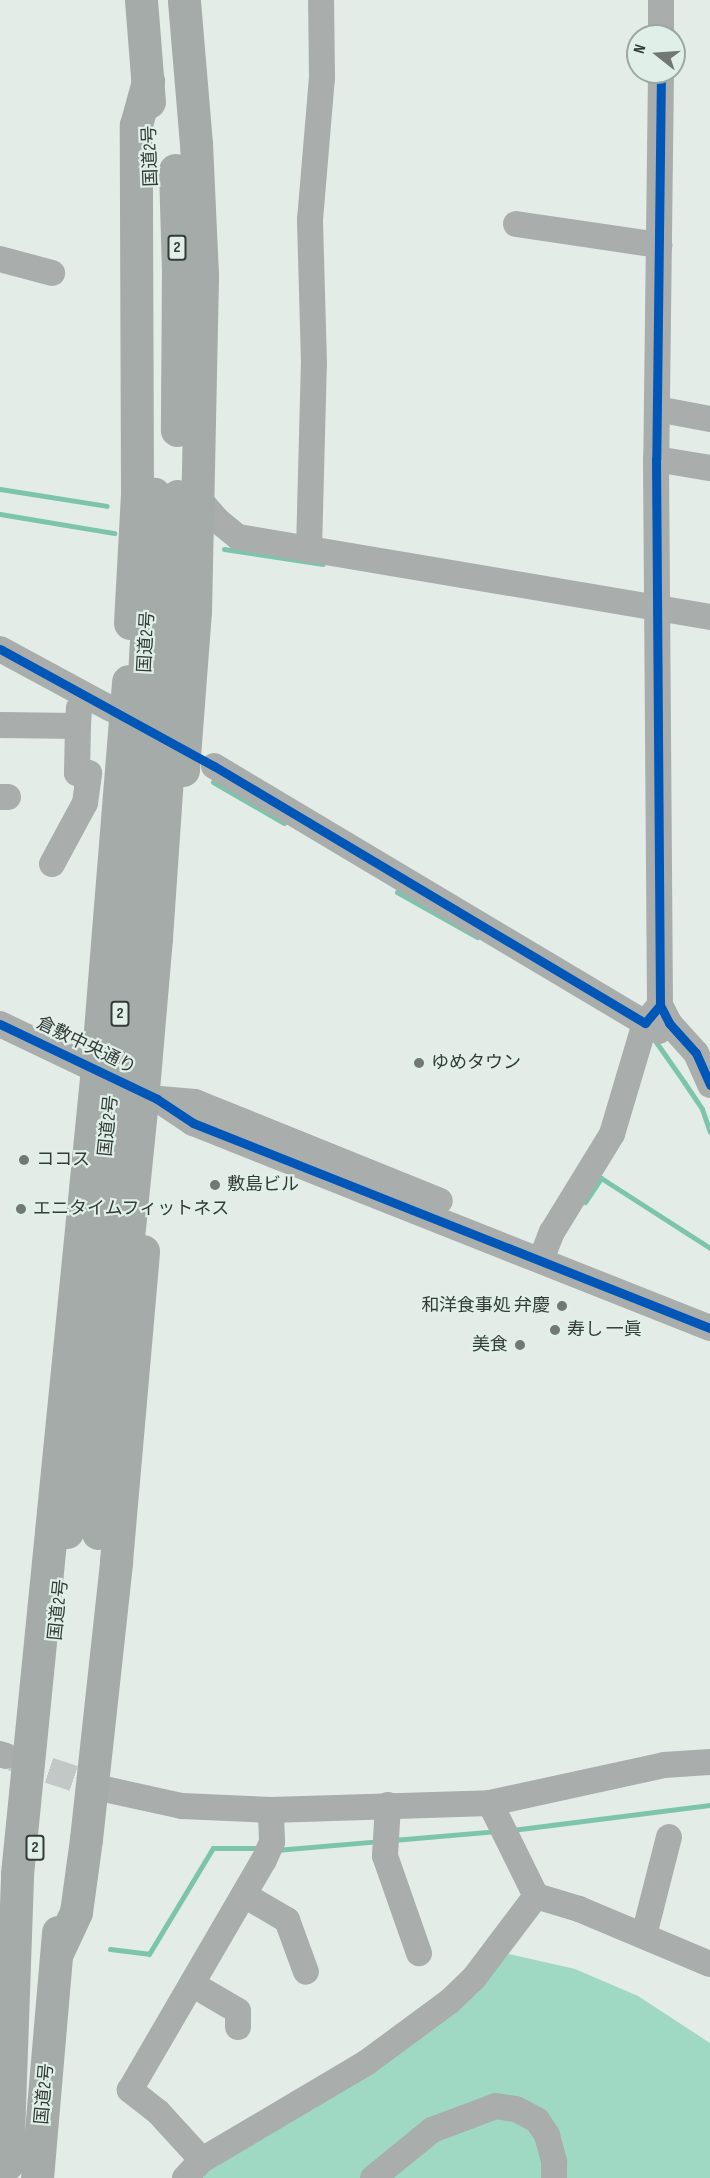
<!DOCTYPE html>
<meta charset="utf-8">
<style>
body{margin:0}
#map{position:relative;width:710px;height:2178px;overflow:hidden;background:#e4ece8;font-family:"Sofia Sans Condensed","Noto Sans JP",sans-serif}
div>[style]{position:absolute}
.forest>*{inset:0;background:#9fd9c4}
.stream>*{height:5px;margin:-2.5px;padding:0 2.5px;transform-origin:2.5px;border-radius:2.5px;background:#7cc5ac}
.minor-tunnel>*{height:26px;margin-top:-13px;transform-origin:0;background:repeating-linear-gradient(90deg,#c1c8c5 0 26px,transparent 0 39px)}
.minor>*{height:26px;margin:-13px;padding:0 13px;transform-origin:13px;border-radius:13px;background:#a9adac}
.highway>*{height:33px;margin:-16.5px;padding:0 16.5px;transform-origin:16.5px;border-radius:16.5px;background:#a5aba8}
.highway-bridge>*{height:33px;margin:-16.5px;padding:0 16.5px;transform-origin:16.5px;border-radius:16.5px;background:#a5aba8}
.cycleway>*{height:9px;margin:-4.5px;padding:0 4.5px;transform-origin:4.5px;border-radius:4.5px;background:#0057b8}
.dots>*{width:16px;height:16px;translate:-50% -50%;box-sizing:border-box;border:3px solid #e0f0e9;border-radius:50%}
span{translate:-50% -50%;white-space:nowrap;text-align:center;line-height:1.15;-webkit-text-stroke:4.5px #e0f0e9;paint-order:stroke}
.shield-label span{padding:2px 4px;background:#e0f0e9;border:2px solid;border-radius:4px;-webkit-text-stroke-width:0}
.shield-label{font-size:16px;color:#333a37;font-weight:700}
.street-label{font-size:18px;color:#333a37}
.poi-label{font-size:18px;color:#333a37}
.left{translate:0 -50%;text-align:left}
.right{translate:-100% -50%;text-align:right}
.north{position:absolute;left:626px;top:24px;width:60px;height:60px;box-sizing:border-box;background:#e0f0e9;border:2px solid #9ba7a2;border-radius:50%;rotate:287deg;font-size:16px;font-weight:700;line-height:24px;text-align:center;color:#333a37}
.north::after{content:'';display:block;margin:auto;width:21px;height:27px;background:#717875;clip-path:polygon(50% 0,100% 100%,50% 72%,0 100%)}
</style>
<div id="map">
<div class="forest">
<div style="clip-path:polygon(509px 1954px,575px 1969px,638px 1996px,710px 2043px,710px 2178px,203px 2178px,214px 2164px,476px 1992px)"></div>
</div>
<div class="stream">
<div style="left:0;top:489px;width:108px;rotate:9deg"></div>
<div style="left:0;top:514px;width:116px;rotate:9.5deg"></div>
<div style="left:224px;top:549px;width:100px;rotate:8.6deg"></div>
<div style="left:213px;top:782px;width:82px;rotate:30deg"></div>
<div style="left:397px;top:892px;width:92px;rotate:29.4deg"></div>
<div style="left:656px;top:1042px;width:49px;rotate:55deg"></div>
<div style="left:684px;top:1082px;width:32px;rotate:56deg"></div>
<div style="left:702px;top:1109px;width:24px;rotate:71deg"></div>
<div style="left:585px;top:1202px;width:29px;rotate:-56deg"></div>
<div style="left:601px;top:1178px;width:130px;rotate:32.7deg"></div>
<div style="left:512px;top:1830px;width:200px;rotate:-7.2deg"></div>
<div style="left:393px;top:1840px;width:104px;rotate:-4.9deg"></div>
<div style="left:276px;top:1850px;width:104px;rotate:-4.9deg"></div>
<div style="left:110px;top:1949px;width:39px;rotate:7deg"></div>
<div style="left:149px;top:1954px;width:124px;rotate:-58.9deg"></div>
<div style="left:213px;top:1848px;width:48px"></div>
</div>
<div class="minor-tunnel">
<div style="left:12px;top:1758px;width:102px;rotate:18.3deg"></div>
</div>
<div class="minor">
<div style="left:661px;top:36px;width:36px;rotate:-90deg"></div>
<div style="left:661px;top:72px;width:387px;rotate:90.7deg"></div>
<div style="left:656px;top:459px;width:546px;rotate:89.58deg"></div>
<div style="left:660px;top:1005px;width:20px;rotate:63deg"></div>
<div style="left:669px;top:1023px;width:40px;rotate:48deg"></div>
<div style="left:696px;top:1053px;width:35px;rotate:66deg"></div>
<div style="left:516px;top:224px;width:145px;rotate:8.4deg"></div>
<div style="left:0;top:259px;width:54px;rotate:15.1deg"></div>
<div style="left:657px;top:409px;width:54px;rotate:10.7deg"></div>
<div style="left:656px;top:459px;width:55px;rotate:9.5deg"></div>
<div style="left:198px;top:498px;width:29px;rotate:49deg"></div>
<div style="left:217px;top:520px;width:27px;rotate:39deg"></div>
<div style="left:238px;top:537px;width:479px;rotate:9.6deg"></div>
<div style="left:309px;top:550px;width:186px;rotate:-88.5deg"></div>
<div style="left:314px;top:364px;width:144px;rotate:-91.6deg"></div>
<div style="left:310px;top:220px;width:143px;rotate:-85.2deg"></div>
<div style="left:322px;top:78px;width:78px;rotate:-90.7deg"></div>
<div style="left:0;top:649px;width:126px;rotate:28.4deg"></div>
<div style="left:0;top:725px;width:78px;rotate:0.7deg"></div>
<div style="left:78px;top:726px;width:18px;rotate:-87deg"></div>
<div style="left:214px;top:766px;width:502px;rotate:30.81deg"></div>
<div style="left:645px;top:1023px;width:23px;rotate:-50deg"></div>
<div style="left:0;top:797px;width:8px"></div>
<div style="left:52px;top:864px;width:69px;rotate:-61.6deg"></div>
<div style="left:85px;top:803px;width:30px;rotate:-82deg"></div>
<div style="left:89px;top:773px;width:12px;rotate:180deg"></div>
<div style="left:77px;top:773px;width:47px;rotate:-88.8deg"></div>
<div style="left:0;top:1024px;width:174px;rotate:25.5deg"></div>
<div style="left:157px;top:1099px;width:43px;rotate:33.7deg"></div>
<div style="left:193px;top:1123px;width:556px;rotate:21.63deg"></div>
<div style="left:160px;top:1099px;width:35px;rotate:5deg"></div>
<div style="left:195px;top:1102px;width:264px;rotate:22deg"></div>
<div style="left:541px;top:1260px;width:30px;rotate:-69deg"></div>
<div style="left:552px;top:1232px;width:115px;rotate:-58.5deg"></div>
<div style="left:612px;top:1134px;width:116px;rotate:-73.4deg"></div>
<div style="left:645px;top:1023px;width:16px;rotate:30deg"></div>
<div style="left:0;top:1754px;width:6px;rotate:18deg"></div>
<div style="left:109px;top:1790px;width:75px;rotate:12.4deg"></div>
<div style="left:182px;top:1806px;width:89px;rotate:2.6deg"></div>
<div style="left:271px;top:1810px;width:219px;rotate:-1.8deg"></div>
<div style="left:490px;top:1803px;width:178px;rotate:-12.3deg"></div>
<div style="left:664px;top:1765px;width:46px;rotate:-3.7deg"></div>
<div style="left:490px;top:1803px;width:104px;rotate:63.7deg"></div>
<div style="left:536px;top:1896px;width:45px;rotate:16.8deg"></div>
<div style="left:579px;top:1909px;width:142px;rotate:22.8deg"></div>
<div style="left:388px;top:1805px;width:51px;rotate:93.4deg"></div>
<div style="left:385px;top:1856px;width:103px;rotate:70.7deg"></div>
<div style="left:244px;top:1895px;width:50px;rotate:30.2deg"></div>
<div style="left:287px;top:1920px;width:55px;rotate:69.9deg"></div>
<div style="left:644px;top:1935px;width:101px;rotate:-75.7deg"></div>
<div style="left:192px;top:1984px;width:53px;rotate:30.4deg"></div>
<div style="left:238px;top:2011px;width:16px;rotate:90deg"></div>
<div style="left:202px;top:2160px;width:65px;rotate:-132.5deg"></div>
<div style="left:158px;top:2112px;width:36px;rotate:-142deg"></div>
<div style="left:130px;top:2090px;width:266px;rotate:-59.8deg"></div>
<div style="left:264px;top:1860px;width:20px;rotate:-66deg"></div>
<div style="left:272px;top:1842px;width:32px;rotate:-92deg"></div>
<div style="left:185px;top:2178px;width:25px;rotate:-47deg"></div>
<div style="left:202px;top:2160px;width:191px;rotate:-30.6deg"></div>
<div style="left:366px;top:2063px;width:104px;rotate:-36.4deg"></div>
<div style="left:450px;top:2001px;width:33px;rotate:-44deg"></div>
<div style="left:474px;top:1978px;width:103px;rotate:-52.9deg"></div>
<div style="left:373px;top:2178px;width:76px;rotate:-39.1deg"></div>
<div style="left:432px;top:2130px;width:68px;rotate:-20.6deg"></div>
<div style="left:496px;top:2106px;width:20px;rotate:9deg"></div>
<div style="left:516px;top:2109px;width:24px;rotate:28deg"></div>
<div style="left:537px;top:2120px;width:18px;rotate:56deg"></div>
<div style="left:547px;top:2135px;width:28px;rotate:75deg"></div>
<div style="left:554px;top:2162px;width:16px;rotate:90deg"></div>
</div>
<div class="highway">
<div style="left:141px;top:0;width:102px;rotate:85.5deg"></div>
<div style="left:175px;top:170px;width:99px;rotate:88.3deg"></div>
<div style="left:178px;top:269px;width:161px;rotate:90.4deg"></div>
<div style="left:130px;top:623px;width:131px;rotate:-86.9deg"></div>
<div style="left:137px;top:492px;width:367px;rotate:-90.2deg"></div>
<div style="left:136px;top:125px;width:46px;rotate:-74.7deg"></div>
<div style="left:183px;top:770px;width:158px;rotate:-85.7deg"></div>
<div style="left:195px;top:612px;width:337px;rotate:-88.8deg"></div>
<div style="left:202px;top:275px;width:131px;rotate:-92.6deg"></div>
<div style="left:196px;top:144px;width:144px;rotate:-94.8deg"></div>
<div style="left:57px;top:1953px;width:45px;rotate:-65.1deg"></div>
<div style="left:76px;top:1912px;width:74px;rotate:-82.2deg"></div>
<div style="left:86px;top:1839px;width:280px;rotate:-83.8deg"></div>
<div style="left:116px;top:1561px;width:311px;rotate:-85deg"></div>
<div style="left:7px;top:2164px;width:290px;rotate:-88deg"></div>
<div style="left:17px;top:1874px;width:810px;rotate:-84.33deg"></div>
<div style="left:97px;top:1068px;width:388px;rotate:-85.4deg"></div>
<div style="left:37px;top:2178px;width:247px;rotate:-85.1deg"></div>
</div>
<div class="highway-bridge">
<div style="left:67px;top:1532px;width:627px;rotate:-84.14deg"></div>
<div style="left:131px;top:908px;width:415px;rotate:-86.8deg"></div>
<div style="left:98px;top:1533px;width:434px;rotate:-84.2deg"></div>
<div style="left:142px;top:1101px;width:164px;rotate:-85.1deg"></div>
<div style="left:156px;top:938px;width:205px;rotate:-86.1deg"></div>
<div style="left:170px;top:733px;width:237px;rotate:-88.3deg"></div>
</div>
<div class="cycleway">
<div style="left:661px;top:72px;width:387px;rotate:90.7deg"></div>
<div style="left:656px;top:459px;width:546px;rotate:89.58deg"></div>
<div style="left:660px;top:1005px;width:20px;rotate:63deg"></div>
<div style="left:669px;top:1023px;width:40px;rotate:48deg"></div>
<div style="left:696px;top:1053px;width:35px;rotate:66deg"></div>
<div style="left:0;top:649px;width:244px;rotate:28.7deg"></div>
<div style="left:214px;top:766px;width:502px;rotate:30.81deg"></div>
<div style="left:645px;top:1023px;width:23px;rotate:-50deg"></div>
<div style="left:0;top:1024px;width:174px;rotate:25.5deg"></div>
<div style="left:157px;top:1099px;width:43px;rotate:33.7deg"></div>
<div style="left:193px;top:1123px;width:556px;rotate:21.63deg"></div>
</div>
<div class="dots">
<div style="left:419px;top:1063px;background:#717875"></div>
<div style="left:24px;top:1160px;background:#717875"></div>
<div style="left:215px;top:1185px;background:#717875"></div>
<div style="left:21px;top:1209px;background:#717875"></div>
<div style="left:562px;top:1306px;background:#717875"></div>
<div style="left:555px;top:1330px;background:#717875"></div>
<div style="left:520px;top:1345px;background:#717875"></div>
</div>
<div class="shield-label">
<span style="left:177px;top:248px">2</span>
<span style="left:120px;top:1014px">2</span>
<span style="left:35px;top:1848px">2</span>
</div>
<div class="street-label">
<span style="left:151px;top:156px;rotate:-92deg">国道2号</span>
<span style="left:147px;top:642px;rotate:-87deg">国道2号</span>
<span style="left:86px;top:1046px;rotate:26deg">倉敷中央通り</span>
<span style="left:109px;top:1126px;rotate:-84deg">国道2号</span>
<span style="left:59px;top:1610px;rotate:-84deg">国道2号</span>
<span style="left:45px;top:2094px;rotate:-85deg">国道2号</span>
</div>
<div class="poi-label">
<span class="left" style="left:431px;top:1063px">ゆめタウン</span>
<span class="left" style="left:36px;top:1160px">ココス</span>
<span class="left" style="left:227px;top:1185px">敷島ビル</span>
<span class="left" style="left:33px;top:1209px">エニタイムフィットネス</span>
<span class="right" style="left:550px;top:1306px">和洋食事処 弁慶</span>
<span class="left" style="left:567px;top:1330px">寿し 一眞</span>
<span class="right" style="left:508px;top:1345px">美食</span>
</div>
<div class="north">N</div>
</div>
